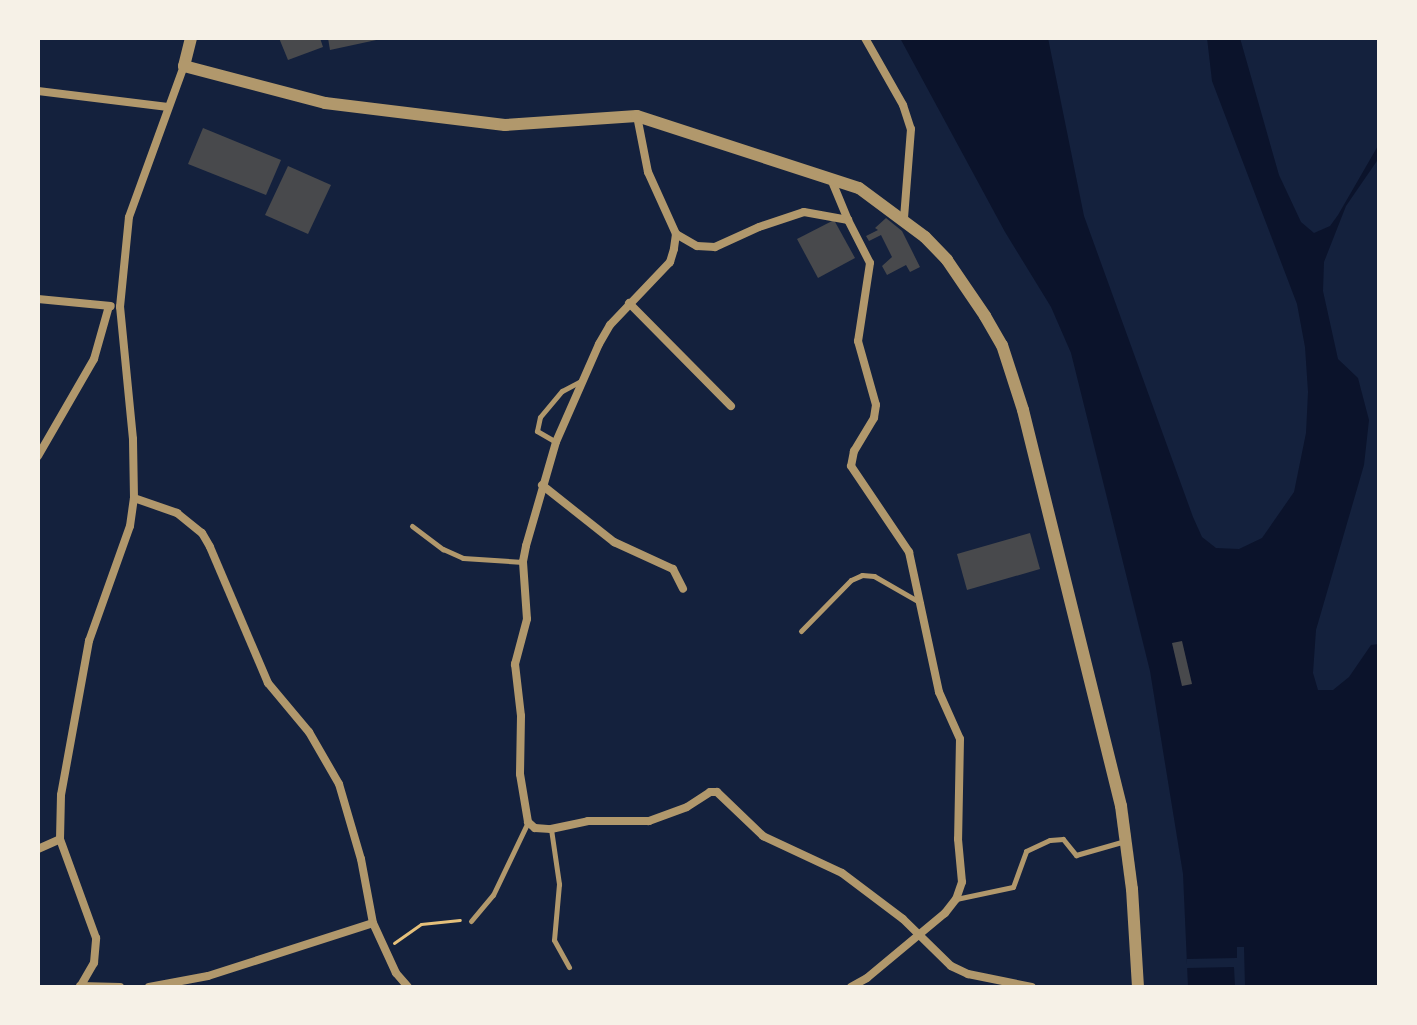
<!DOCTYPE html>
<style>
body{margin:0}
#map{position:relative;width:1417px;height:1025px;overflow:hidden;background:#14213d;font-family:Overpass,sans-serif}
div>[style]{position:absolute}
.water>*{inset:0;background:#0b132b}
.pier>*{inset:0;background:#14213d}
.building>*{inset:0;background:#48494c}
.path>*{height:3px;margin:-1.5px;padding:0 1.5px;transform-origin:1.5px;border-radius:1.5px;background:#e5c07b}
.service>*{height:5px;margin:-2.5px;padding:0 2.5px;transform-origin:2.5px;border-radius:2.5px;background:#b1986c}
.minor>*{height:8px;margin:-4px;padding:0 4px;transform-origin:4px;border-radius:4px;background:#b1986c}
.tertiary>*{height:12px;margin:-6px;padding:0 6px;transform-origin:6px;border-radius:6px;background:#b1986c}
span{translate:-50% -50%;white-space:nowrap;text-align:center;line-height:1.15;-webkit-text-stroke:7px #f6f1e7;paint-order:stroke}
.frame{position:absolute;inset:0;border:40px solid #f6f1e7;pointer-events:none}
</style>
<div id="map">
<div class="water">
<div style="clip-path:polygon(900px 38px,1048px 38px,1084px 216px,1193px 517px,1202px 537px,1216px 548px,1239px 549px,1262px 538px,1294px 492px,1306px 433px,1308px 392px,1305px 347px,1297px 304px,1212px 81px,1207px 38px,1240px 38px,1279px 175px,1301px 222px,1314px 233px,1330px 226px,1338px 215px,1379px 144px,1379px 158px,1346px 206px,1324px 262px,1323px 291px,1338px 359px,1358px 378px,1369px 420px,1364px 465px,1316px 630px,1313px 673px,1318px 690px,1333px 690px,1349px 677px,1371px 645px,1379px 644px,1379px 987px,1188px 987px,1183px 874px,1150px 671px,1071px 353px,1051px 307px,1005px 232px)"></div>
</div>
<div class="pier">
<div style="clip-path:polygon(1237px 947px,1244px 947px,1245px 987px,1235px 987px,1234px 967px,1187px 968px,1187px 959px,1237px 958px)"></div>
</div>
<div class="building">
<div style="clip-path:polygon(279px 38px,320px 38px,323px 47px,288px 60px)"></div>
<div style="clip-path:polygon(328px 38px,381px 38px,381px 39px,330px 50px)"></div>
<div style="clip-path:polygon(203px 128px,281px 160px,266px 195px,188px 164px)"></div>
<div style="clip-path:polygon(288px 166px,331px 185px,308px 234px,265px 215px)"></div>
<div style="clip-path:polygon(886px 218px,902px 231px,920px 267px,910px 272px,906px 265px,887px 275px,882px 266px,892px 257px,881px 235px,869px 241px,866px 236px,878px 230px,875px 228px)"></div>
<div style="clip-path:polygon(834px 220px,855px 258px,818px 278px,797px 239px)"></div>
<div style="clip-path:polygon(1030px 533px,1040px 569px,967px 590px,957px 554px)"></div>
<div style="clip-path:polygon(1182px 641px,1192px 684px,1182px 686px,1172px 643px)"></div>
</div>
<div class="path">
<div style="left:394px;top:943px;width:33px;rotate:-35deg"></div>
<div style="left:421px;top:924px;width:39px;rotate:-6deg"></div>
</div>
<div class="service">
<div style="left:556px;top:442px;width:22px;rotate:-150deg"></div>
<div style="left:537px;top:431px;width:14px;rotate:-78deg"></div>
<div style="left:540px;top:417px;width:34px;rotate:-50deg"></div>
<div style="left:562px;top:391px;width:21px;rotate:-28deg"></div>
<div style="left:412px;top:526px;width:39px;rotate:37deg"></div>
<div style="left:443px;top:549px;width:22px;rotate:24deg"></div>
<div style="left:463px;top:558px;width:60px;rotate:3.8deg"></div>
<div style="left:801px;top:631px;width:71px;rotate:-45.6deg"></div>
<div style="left:851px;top:580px;width:12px;rotate:-24deg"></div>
<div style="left:862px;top:575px;width:12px;rotate:5deg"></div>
<div style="left:874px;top:576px;width:54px;rotate:29.9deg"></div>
<div style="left:551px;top:829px;width:56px;rotate:81.7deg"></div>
<div style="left:559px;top:884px;width:56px;rotate:95.1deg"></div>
<div style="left:554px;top:940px;width:31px;rotate:61deg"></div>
<div style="left:956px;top:899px;width:58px;rotate:-11.9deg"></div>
<div style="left:1013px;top:887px;width:38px;rotate:-70deg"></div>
<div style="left:1026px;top:851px;width:26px;rotate:-25deg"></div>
<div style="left:1050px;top:840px;width:13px;rotate:-4deg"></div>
<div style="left:1063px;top:839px;width:21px;rotate:51deg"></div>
<div style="left:1076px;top:855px;width:51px;rotate:-15.9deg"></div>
<div style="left:471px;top:921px;width:34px;rotate:-50deg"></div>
<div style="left:493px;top:895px;width:81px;rotate:-64.4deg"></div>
</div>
<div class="minor">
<div style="left:865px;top:38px;width:77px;rotate:60.4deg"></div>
<div style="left:903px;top:105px;width:25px;rotate:72deg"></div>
<div style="left:911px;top:129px;width:89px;rotate:94.5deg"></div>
<div style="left:38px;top:91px;width:131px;rotate:7deg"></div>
<div style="left:637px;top:116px;width:57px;rotate:78.9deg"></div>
<div style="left:648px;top:172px;width:68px;rotate:65.7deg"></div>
<div style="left:676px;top:234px;width:15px;rotate:98deg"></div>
<div style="left:674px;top:249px;width:14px;rotate:107deg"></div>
<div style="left:670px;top:262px;width:87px;rotate:133.6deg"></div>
<div style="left:610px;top:325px;width:22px;rotate:120deg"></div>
<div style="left:599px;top:344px;width:107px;rotate:113.7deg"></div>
<div style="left:556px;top:442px;width:108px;rotate:106.1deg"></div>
<div style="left:526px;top:546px;width:16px;rotate:101deg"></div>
<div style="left:523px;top:562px;width:57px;rotate:86deg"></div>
<div style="left:527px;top:619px;width:47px;rotate:104.9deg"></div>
<div style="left:515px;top:664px;width:52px;rotate:83.4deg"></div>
<div style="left:521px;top:716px;width:58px;rotate:91deg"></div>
<div style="left:520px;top:774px;width:49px;rotate:80.5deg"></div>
<div style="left:528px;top:822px;width:9px;rotate:41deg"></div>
<div style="left:535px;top:828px;width:16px;rotate:4deg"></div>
<div style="left:551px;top:829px;width:38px;rotate:-12deg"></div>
<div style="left:588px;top:821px;width:61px"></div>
<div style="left:649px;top:821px;width:40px;rotate:-20.2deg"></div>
<div style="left:687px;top:807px;width:27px;rotate:-33deg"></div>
<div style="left:710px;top:792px;width:7px"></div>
<div style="left:717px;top:792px;width:64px;rotate:43.7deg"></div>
<div style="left:763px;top:836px;width:87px;rotate:25.1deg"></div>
<div style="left:842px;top:873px;width:76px;rotate:37deg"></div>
<div style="left:903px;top:919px;width:67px;rotate:44.4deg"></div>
<div style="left:951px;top:966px;width:19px;rotate:25deg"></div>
<div style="left:968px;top:974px;width:65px;rotate:11.5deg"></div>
<div style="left:848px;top:220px;width:48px;rotate:62.9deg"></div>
<div style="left:870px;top:263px;width:79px;rotate:98.7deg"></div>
<div style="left:858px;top:341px;width:66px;rotate:74.3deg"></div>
<div style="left:876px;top:405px;width:13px;rotate:99deg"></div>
<div style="left:874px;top:418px;width:39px;rotate:121deg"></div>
<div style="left:854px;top:451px;width:15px;rotate:101deg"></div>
<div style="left:851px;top:466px;width:104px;rotate:56deg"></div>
<div style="left:909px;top:552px;width:143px;rotate:77.9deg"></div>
<div style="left:939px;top:692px;width:51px;rotate:65.9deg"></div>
<div style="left:960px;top:739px;width:100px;rotate:91.1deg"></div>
<div style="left:958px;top:839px;width:43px;rotate:84.7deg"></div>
<div style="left:962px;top:882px;width:18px;rotate:109deg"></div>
<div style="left:956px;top:899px;width:18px;rotate:128deg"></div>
<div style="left:945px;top:913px;width:102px;rotate:140.2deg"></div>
<div style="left:867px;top:978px;width:18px;rotate:151deg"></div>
<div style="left:676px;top:234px;width:24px;rotate:30deg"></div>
<div style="left:697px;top:246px;width:18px;rotate:3deg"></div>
<div style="left:715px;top:247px;width:48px;rotate:-24.4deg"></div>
<div style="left:759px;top:227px;width:47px;rotate:-18.4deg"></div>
<div style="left:804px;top:212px;width:45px;rotate:10.3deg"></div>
<div style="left:848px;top:220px;width:44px;rotate:-112.5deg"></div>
<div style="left:38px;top:299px;width:73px;rotate:5.5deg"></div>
<div style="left:629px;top:303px;width:145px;rotate:45.3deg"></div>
<div style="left:38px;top:456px;width:112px;rotate:-60deg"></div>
<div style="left:94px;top:359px;width:55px;rotate:-74.2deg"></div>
<div style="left:542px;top:485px;width:92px;rotate:38.4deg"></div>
<div style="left:614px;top:542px;width:65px;rotate:24.6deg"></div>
<div style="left:673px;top:569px;width:22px;rotate:63deg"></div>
<div style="left:134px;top:498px;width:46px;rotate:19.2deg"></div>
<div style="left:177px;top:513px;width:32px;rotate:39deg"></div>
<div style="left:202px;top:533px;width:16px;rotate:60deg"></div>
<div style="left:210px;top:547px;width:148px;rotate:66.9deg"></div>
<div style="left:268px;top:683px;width:64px;rotate:50.1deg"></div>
<div style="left:309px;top:732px;width:60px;rotate:60deg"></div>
<div style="left:339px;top:784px;width:78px;rotate:73.7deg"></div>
<div style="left:361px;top:859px;width:65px;rotate:79.4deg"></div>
<div style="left:373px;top:923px;width:55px;rotate:65.3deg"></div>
<div style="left:396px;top:973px;width:18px;rotate:49deg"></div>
<div style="left:38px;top:849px;width:24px;rotate:-24deg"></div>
<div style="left:80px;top:986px;width:40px;rotate:1.4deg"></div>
<div style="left:80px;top:987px;width:28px;rotate:-60deg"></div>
<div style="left:94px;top:963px;width:25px;rotate:-85deg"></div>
<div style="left:96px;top:938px;width:105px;rotate:-110deg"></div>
<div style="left:60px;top:839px;width:44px;rotate:-88.7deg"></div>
<div style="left:61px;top:795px;width:157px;rotate:-79.7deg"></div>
<div style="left:89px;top:641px;width:122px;rotate:-70.4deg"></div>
<div style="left:130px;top:526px;width:28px;rotate:-82deg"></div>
<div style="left:134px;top:498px;width:59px;rotate:-91deg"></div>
<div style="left:133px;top:439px;width:133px;rotate:-95.6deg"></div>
<div style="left:120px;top:307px;width:90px;rotate:-84.3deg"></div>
<div style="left:129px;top:217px;width:161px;rotate:-70deg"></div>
<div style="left:149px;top:987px;width:60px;rotate:-10.6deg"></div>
<div style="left:208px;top:976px;width:173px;rotate:-17.8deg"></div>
</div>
<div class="tertiary">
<div style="left:191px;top:38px;width:29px;rotate:104deg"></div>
<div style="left:184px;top:66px;width:146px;rotate:14.7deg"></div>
<div style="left:325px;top:103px;width:181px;rotate:7deg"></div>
<div style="left:505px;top:125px;width:132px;rotate:-3.9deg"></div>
<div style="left:637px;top:116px;width:233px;rotate:18deg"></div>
<div style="left:859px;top:188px;width:82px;rotate:36.6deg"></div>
<div style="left:925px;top:237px;width:32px;rotate:46deg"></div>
<div style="left:947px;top:260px;width:68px;rotate:55.8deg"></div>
<div style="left:985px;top:316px;width:34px;rotate:60deg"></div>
<div style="left:1002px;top:345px;width:68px;rotate:72.1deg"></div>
<div style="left:1023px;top:410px;width:408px;rotate:76.1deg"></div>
<div style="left:1121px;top:806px;width:84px;rotate:82.5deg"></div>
<div style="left:1132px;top:889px;width:98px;rotate:86.5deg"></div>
</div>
<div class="frame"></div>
</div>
